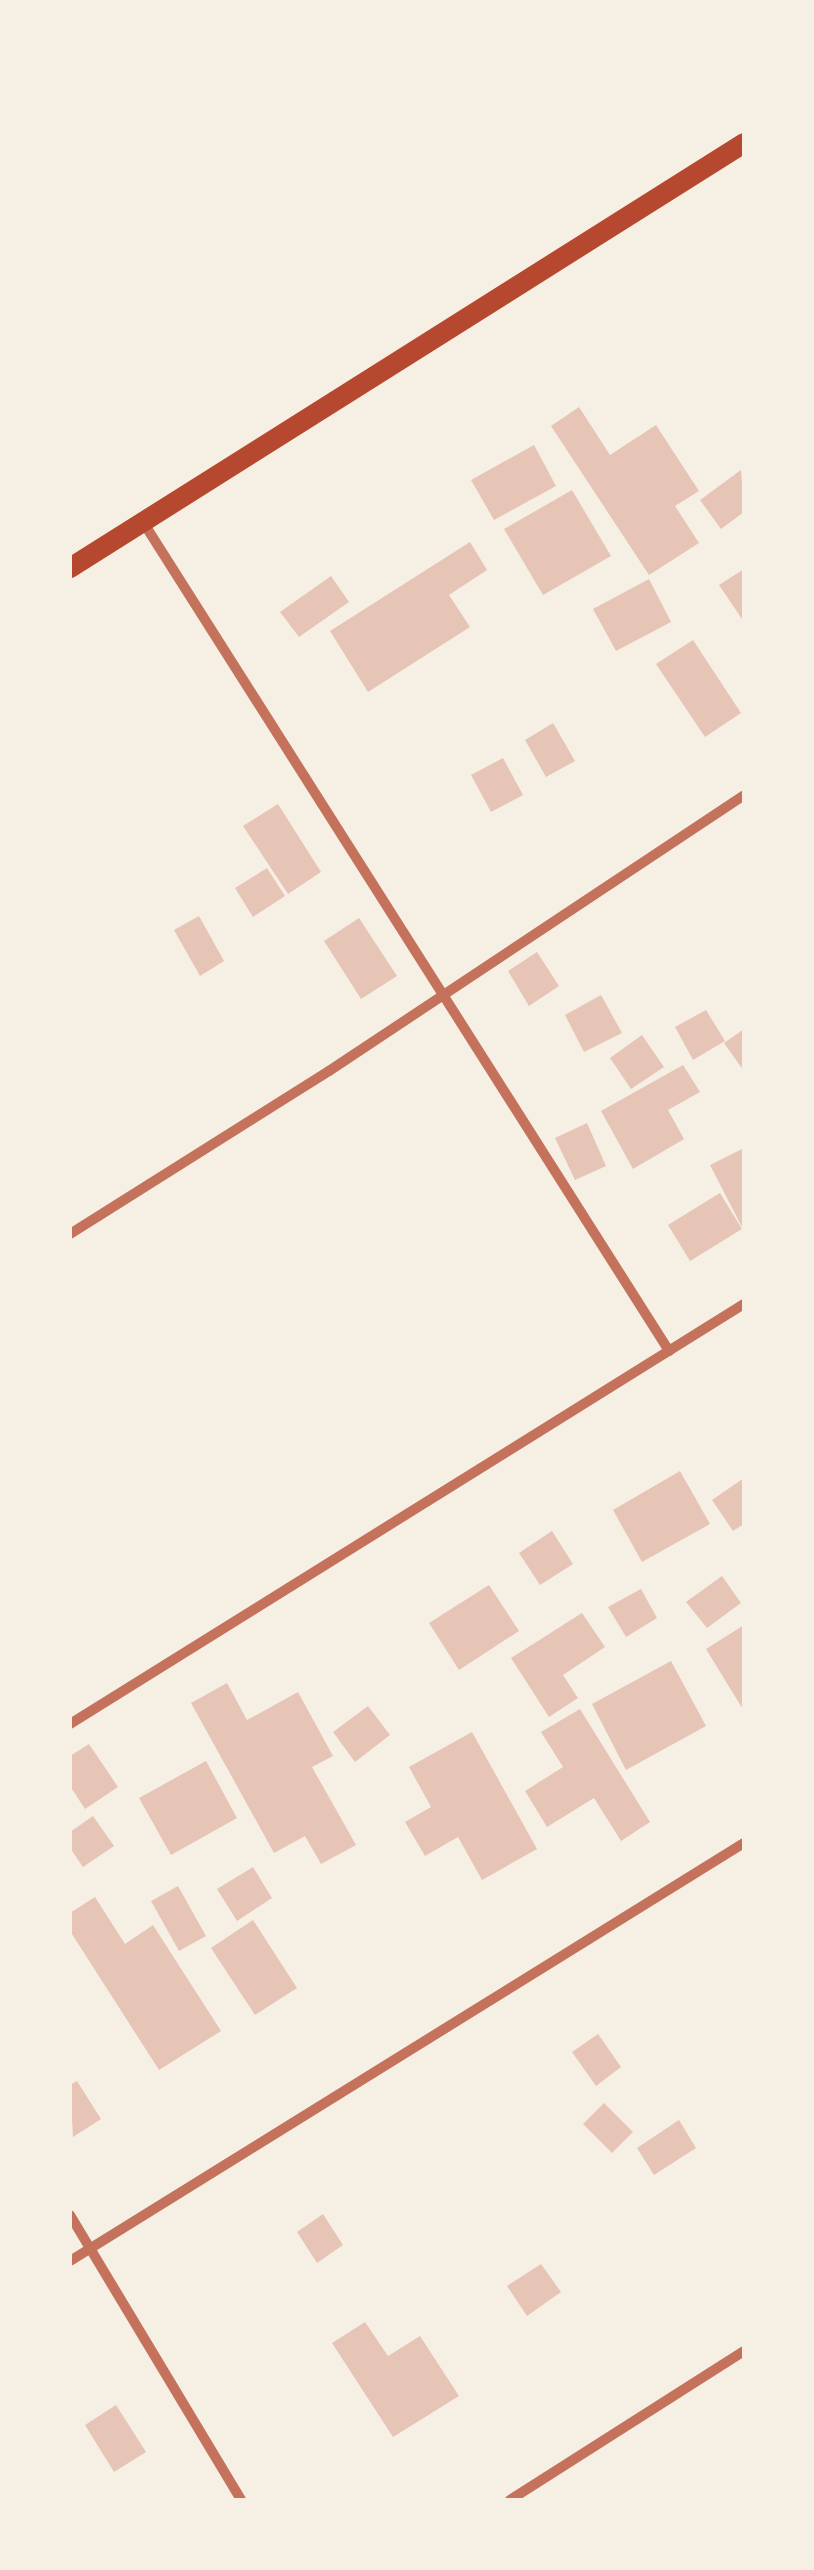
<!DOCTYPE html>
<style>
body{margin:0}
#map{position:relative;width:814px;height:2570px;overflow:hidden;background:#f6efe4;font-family:Signika,sans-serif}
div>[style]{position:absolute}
.building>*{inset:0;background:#e6c5b7}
.minor>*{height:10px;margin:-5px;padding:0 5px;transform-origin:5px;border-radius:5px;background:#c5725c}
.secondary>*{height:20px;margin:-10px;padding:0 10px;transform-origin:10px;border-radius:10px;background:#b5482f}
span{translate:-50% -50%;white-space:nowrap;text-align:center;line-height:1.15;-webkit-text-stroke:10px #f6efe4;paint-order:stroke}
.frame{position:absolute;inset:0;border:72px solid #f6efe4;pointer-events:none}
</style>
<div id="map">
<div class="building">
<div style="clip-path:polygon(579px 407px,610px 455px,656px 425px,699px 491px,675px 506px,699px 543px,649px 575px,551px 426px)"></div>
<div style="clip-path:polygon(534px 445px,556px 486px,494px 520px,471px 480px)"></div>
<div style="clip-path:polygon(741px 470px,744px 512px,721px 529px,700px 500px)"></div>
<div style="clip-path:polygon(572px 490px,611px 556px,543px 595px,504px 529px)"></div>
<div style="clip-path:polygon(470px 542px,487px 570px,449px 595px,470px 627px,368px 692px,330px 631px)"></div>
<div style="clip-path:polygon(744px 569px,744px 622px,719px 585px)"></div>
<div style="clip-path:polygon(331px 576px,349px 602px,299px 637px,280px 612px)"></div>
<div style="clip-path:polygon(649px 579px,671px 622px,616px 651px,593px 609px)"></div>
<div style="clip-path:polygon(693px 640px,741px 713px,705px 737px,656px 664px)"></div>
<div style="clip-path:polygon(553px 723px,575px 761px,546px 777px,525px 740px)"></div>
<div style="clip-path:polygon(503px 758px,523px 795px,491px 812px,471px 775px)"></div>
<div style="clip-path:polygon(278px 804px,321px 872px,288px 894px,243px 826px)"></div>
<div style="clip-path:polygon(267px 868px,285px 896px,253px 917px,235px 888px)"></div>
<div style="clip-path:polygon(199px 916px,224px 961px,200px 976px,174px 930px)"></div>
<div style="clip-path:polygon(359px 918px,397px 976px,361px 999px,324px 941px)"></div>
<div style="clip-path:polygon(537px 952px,559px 986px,529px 1006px,508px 971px)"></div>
<div style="clip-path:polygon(601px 995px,622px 1033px,584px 1052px,565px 1015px)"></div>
<div style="clip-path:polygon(706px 1010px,725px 1041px,693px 1060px,675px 1027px)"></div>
<div style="clip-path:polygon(744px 1029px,744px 1071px,724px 1043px)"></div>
<div style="clip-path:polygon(642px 1035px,664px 1067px,631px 1089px,610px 1058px)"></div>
<div style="clip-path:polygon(683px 1065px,700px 1092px,668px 1110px,684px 1139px,633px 1169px,601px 1111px)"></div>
<div style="clip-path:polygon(587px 1123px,606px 1166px,575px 1180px,555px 1138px)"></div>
<div style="clip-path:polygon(744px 1148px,744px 1231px,710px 1165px)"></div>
<div style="clip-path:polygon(720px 1193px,742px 1229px,690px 1261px,668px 1225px)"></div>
<div style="clip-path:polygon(680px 1471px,710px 1524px,642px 1562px,613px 1510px)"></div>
<div style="clip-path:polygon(744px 1478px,744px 1524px,733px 1531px,712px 1500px)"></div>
<div style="clip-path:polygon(552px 1531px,573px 1564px,540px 1585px,519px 1553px)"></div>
<div style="clip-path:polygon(722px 1576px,741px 1603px,707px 1628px,686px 1602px)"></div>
<div style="clip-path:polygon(489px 1585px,519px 1631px,459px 1670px,429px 1623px)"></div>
<div style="clip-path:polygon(641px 1589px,657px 1618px,626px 1637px,608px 1607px)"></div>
<div style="clip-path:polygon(582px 1613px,605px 1647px,563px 1675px,578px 1698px,549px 1717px,511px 1658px)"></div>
<div style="clip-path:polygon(744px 1625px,744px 1711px,706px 1649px)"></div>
<div style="clip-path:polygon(671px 1661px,706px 1726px,626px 1770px,592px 1704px)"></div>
<div style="clip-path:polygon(227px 1683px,247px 1720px,298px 1692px,333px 1756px,312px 1767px,356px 1845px,321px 1864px,305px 1836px,274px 1853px,191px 1703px)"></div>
<div style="clip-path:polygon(368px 1706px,390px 1735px,355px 1762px,333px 1732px)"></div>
<div style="clip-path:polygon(580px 1709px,650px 1822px,621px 1841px,594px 1798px,547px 1827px,525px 1791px,563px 1767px,541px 1732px)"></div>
<div style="clip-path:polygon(472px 1732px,537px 1849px,482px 1880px,458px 1837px,425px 1856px,405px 1822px,431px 1807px,409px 1767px)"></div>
<div style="clip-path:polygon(89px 1744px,118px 1787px,85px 1809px,70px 1786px,70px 1756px)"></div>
<div style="clip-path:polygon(206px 1761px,237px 1818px,171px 1855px,139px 1798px)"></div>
<div style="clip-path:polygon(93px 1816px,114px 1846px,83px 1867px,70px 1848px,70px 1832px)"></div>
<div style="clip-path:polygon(253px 1867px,272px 1898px,237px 1921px,217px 1889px)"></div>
<div style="clip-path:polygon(178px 1886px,206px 1936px,179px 1951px,151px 1901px)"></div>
<div style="clip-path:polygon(95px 1897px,125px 1944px,153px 1925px,221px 2031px,159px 2070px,70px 1931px,70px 1913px)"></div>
<div style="clip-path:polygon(253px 1920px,297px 1988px,255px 2015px,211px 1948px)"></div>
<div style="clip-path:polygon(598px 2034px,621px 2067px,596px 2086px,572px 2052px)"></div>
<div style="clip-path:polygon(77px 2081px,101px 2119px,73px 2137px,70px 2085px)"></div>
<div style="clip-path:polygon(604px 2103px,633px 2132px,612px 2153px,583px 2124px)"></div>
<div style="clip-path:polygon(679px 2120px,696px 2148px,654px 2175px,637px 2148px)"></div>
<div style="clip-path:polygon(323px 2214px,343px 2245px,317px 2263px,297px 2232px)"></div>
<div style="clip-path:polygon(541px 2264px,561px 2292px,527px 2316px,507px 2286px)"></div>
<div style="clip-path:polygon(365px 2322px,388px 2356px,420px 2336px,459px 2396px,393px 2437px,332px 2343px)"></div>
<div style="clip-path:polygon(116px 2405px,146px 2452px,114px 2472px,85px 2425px)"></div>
</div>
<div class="minor">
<div style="left:143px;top:522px;width:982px;rotate:57.6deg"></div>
<div style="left:70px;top:1234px;width:306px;rotate:-32.2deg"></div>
<div style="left:329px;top:1071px;width:498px;rotate:-33.6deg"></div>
<div style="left:70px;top:1724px;width:794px;rotate:-31.93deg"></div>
<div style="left:70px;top:2215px;width:332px;rotate:59deg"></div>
<div style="left:70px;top:2261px;width:793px;rotate:-31.81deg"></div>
<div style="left:510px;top:2500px;width:277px;rotate:-32.5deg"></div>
</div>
<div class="secondary">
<div style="left:70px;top:568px;width:797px;rotate:-32.23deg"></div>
</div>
<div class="frame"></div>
</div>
